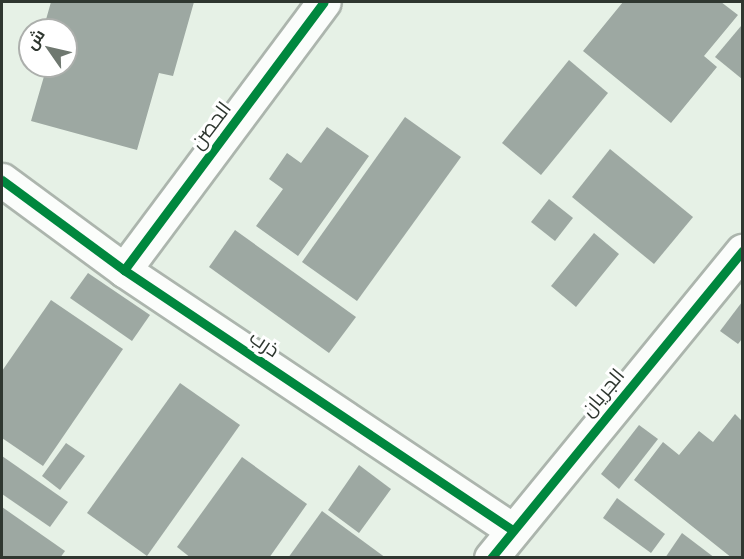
<!DOCTYPE html>
<meta charset="utf-8">
<style>
body{margin:0}
#map{position:relative;width:744px;height:559px;overflow:hidden;background:#e6f1e6;font-family:"Exo 2",Cairo,sans-serif}
div>[style]{position:absolute}
.building>*{inset:0;background:#9da8a2}
.roads{filter:drop-shadow(2px 0 #acb5ad) drop-shadow(-2px 0 #acb5ad) drop-shadow(0 2px #acb5ad) drop-shadow(0 -2px #acb5ad)}
.minor>*{height:33px;margin:-16.5px;padding:0 16.5px;transform-origin:16.5px;border-radius:16.5px;background:#fbfdfb}
.cycleway>*{height:9px;margin:-4.5px;padding:0 4.5px;transform-origin:4.5px;border-radius:4.5px;background:#00873e}
span{translate:-50% -50%;white-space:nowrap;text-align:center;line-height:1.15;-webkit-text-stroke:6px #fff;paint-order:stroke}
.street-label{font-size:20px;color:#2f3730}
.frame{position:absolute;inset:0;border:3px solid #2f3730;pointer-events:none}
.north{position:absolute;left:18px;top:18px;width:60px;height:60px;box-sizing:border-box;background:#fff;border:2px solid #acafac;border-radius:50%;rotate:304deg;font-size:16px;font-weight:700;line-height:24px;text-align:center;color:#2f3730}
.north::after{content:'';display:block;margin:auto;width:21px;height:27px;background:#6f7870;clip-path:polygon(50% 0,100% 100%,50% 72%,0 100%)}
</style>
<div id="map">
<div class="building">
<div style="clip-path:polygon(51px 2px,194px 2px,173px 76px,159px 73px,137px 150px,31px 121px,47px 66px,66px 66px,66px 30px,43px 30px)"></div>
<div style="clip-path:polygon(623px 2px,721px 2px,738px 15px,704px 56px,717px 67px,671px 123px,583px 51px)"></div>
<div style="clip-path:polygon(741px 26px,742px 27px,742px 79px,715px 57px)"></div>
<div style="clip-path:polygon(569px 60px,608px 93px,541px 175px,502px 143px)"></div>
<div style="clip-path:polygon(405px 117px,461px 157px,357px 301px,302px 262px)"></div>
<div style="clip-path:polygon(327px 127px,369px 156px,298px 256px,256px 226px,283px 189px,269px 179px,287px 153px,301px 163px)"></div>
<div style="clip-path:polygon(610px 149px,693px 217px,654px 264px,572px 197px)"></div>
<div style="clip-path:polygon(549px 199px,573px 218px,555px 241px,531px 222px)"></div>
<div style="clip-path:polygon(235px 230px,356px 317px,329px 353px,209px 267px)"></div>
<div style="clip-path:polygon(594px 233px,619px 254px,576px 307px,551px 286px)"></div>
<div style="clip-path:polygon(88px 273px,150px 315px,132px 341px,70px 298px)"></div>
<div style="clip-path:polygon(51px 300px,123px 349px,43px 466px,2px 438px,2px 371px)"></div>
<div style="clip-path:polygon(742px 302px,742px 339px,738px 344px,720px 331px)"></div>
<div style="clip-path:polygon(180px 383px,240px 425px,147px 556px,87px 513px)"></div>
<div style="clip-path:polygon(735px 414px,742px 421px,742px 558px,732px 558px,634px 480px,663px 442px,679px 455px,699px 431px,713px 442px)"></div>
<div style="clip-path:polygon(639px 425px,658px 439px,619px 489px,601px 474px)"></div>
<div style="clip-path:polygon(66px 443px,85px 456px,60px 490px,42px 476px)"></div>
<div style="clip-path:polygon(2px 456px,68px 502px,50px 527px,2px 494px)"></div>
<div style="clip-path:polygon(242px 457px,307px 504px,269px 558px,191px 558px,177px 547px)"></div>
<div style="clip-path:polygon(359px 465px,391px 489px,359px 533px,328px 510px)"></div>
<div style="clip-path:polygon(617px 498px,665px 534px,651px 553px,603px 518px)"></div>
<div style="clip-path:polygon(2px 507px,65px 551px,60px 558px,2px 558px)"></div>
<div style="clip-path:polygon(322px 511px,386px 558px,288px 558px)"></div>
<div style="clip-path:polygon(682px 533px,715px 558px,665px 558px)"></div>
</div>
<div class="roads">
<div class="minor">
<div style="left:2px;top:180px;width:152px;rotate:36.4deg"></div>
<div style="left:124px;top:270px;width:467px;rotate:33.8deg"></div>
<div style="left:124px;top:270px;width:334px;rotate:-53.3deg"></div>
<div style="left:491px;top:558px;width:397px;rotate:-50.7deg"></div>
</div>
</div>
<div class="cycleway">
<div style="left:2px;top:180px;width:152px;rotate:36.4deg"></div>
<div style="left:124px;top:270px;width:467px;rotate:33.8deg"></div>
<div style="left:124px;top:270px;width:334px;rotate:-53.3deg"></div>
<div style="left:491px;top:558px;width:397px;rotate:-50.7deg"></div>
</div>
<div class="street-label">
<span style="left:210px;top:125px;rotate:-53deg">الحصن</span>
<span style="left:265px;top:343px;rotate:34deg">ذرب</span>
<span style="left:602px;top:392px;rotate:-50deg">الجريان</span>
</div>
<div class="frame"></div>
<div class="north">ش</div>
</div>
